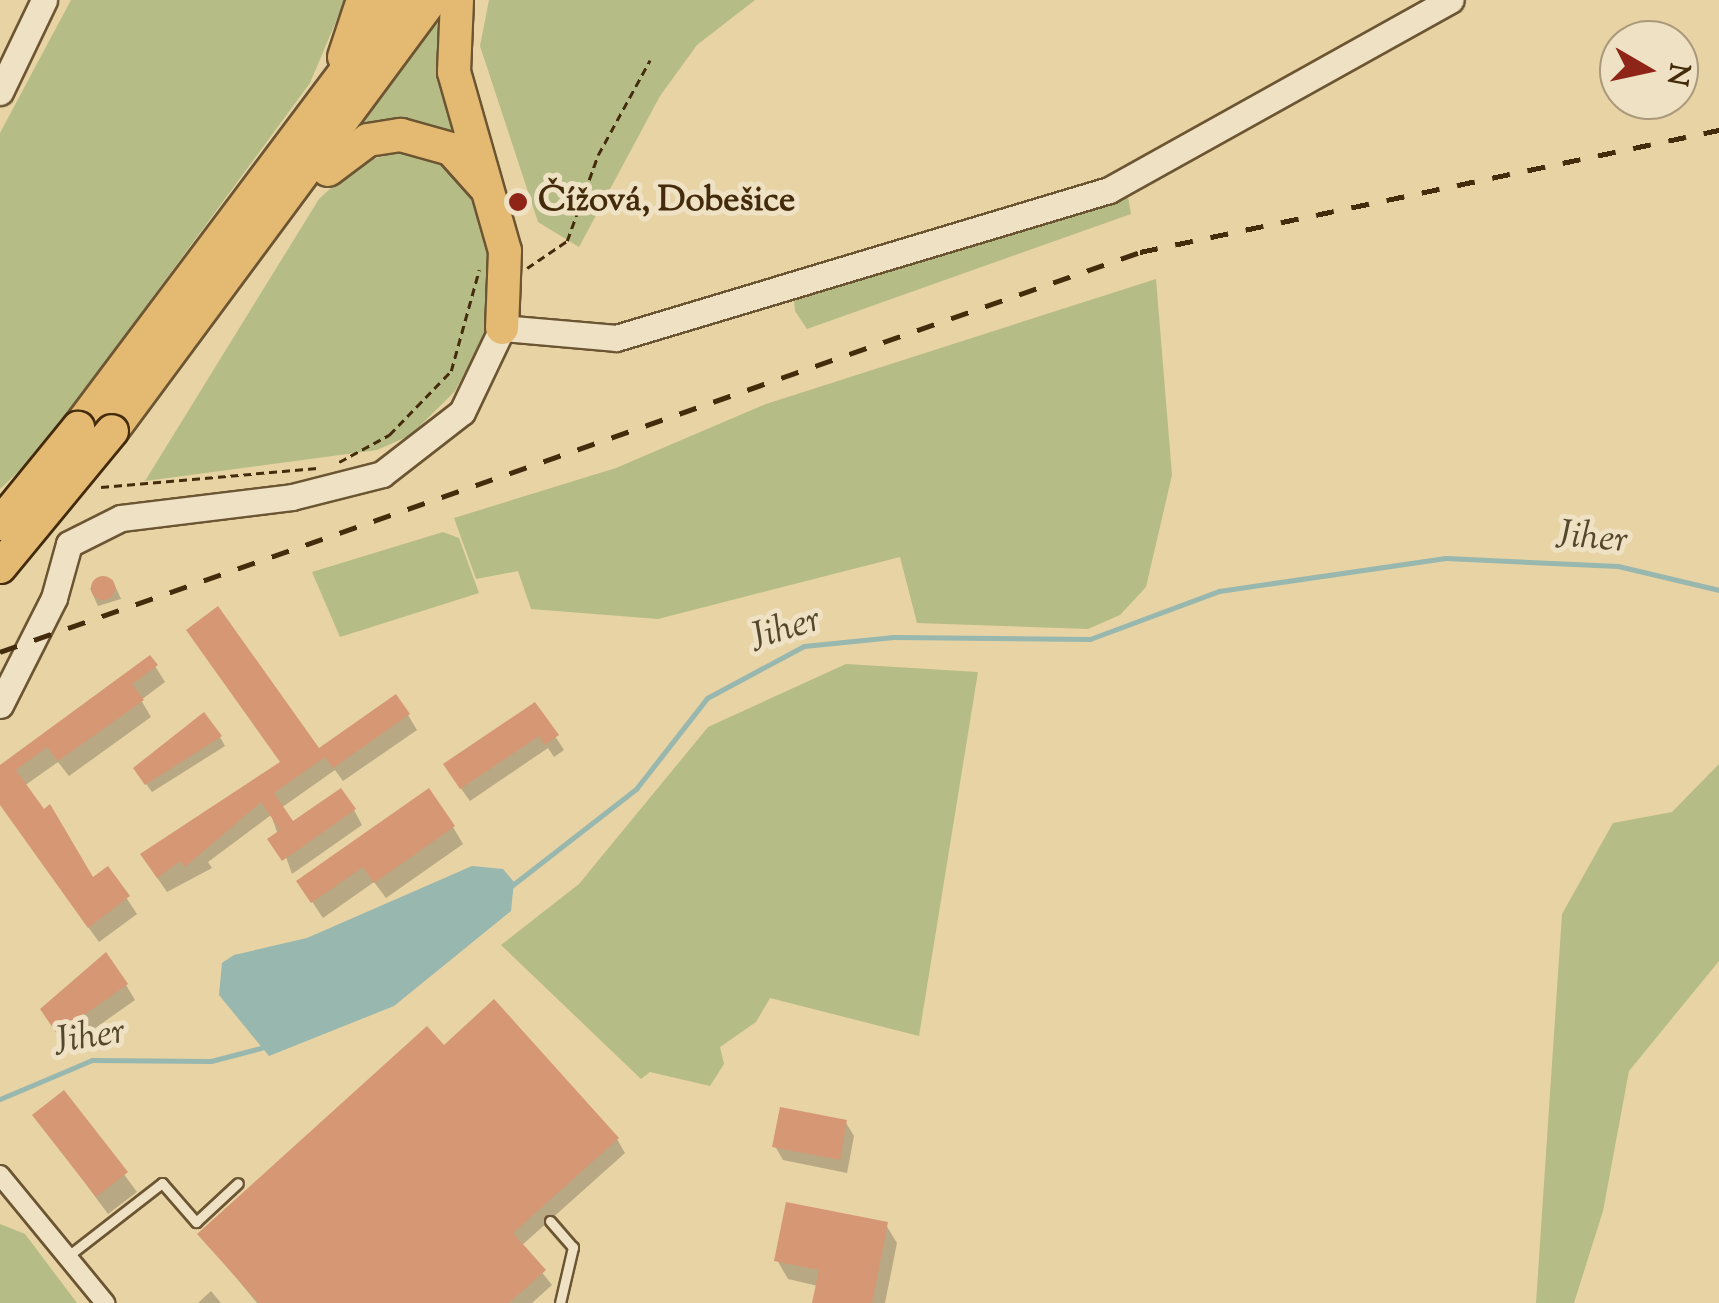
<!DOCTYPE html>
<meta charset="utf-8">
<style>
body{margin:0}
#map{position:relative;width:1719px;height:1303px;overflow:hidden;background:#e7d3a4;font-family:"Sorts Mill Goudy",serif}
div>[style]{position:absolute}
.green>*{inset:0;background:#b6bc86}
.water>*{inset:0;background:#98b7ae}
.shadow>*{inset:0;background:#0003}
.stream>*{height:5px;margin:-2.5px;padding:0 2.5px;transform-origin:2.5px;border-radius:2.5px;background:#98b7ae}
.building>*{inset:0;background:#d69775}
.round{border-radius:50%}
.path>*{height:2.5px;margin-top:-1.25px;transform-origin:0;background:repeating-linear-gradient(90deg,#432b0c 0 8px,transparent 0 13px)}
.roads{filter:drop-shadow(2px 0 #6c5532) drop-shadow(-2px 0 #6c5532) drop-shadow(0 2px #6c5532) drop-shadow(0 -2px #6c5532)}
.lane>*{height:9px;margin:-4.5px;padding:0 4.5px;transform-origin:4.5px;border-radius:4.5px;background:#efe2c4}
.street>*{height:18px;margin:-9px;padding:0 9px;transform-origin:9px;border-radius:9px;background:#efe2c4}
.secondary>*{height:25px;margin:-12.5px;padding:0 12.5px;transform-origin:12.5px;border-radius:12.5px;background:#efe2c4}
.highway>*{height:32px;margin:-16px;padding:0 16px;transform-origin:16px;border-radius:16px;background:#e4ba72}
.rail>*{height:5px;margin-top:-2.5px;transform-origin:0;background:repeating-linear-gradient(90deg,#432b0c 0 18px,transparent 0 36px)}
.bridges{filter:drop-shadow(2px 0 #432b0c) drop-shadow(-2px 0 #432b0c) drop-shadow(0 2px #432b0c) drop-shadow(0 -2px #432b0c)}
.highway-bridge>*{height:32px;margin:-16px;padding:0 16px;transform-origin:16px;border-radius:16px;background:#e4ba72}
.dots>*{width:28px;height:28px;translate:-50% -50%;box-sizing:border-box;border:5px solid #efe2c4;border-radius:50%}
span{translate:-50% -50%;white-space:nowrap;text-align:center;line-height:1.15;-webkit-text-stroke:10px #efe2c4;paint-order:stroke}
.poi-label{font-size:35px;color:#432b0c;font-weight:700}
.left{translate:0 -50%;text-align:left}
.water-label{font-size:38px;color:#54472c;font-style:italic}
.north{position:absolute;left:1599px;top:20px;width:100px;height:100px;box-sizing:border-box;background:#efe2c4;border:2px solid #aa997a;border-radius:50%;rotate:99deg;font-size:28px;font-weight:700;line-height:40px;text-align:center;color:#432b0c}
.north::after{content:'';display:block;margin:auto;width:35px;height:45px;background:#8f2418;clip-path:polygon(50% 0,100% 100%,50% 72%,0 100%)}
</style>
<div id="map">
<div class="green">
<div style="clip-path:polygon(71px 0,345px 0,310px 83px,39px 452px,0 489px,0 133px)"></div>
<div style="clip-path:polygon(489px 0,755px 0,697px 45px,660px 96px,579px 247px,538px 222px,480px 46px)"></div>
<div style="clip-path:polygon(443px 8px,472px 154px,352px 138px,382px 97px)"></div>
<div style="clip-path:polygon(406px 150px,446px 163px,465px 183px,488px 243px,489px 328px,455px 391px,411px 435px,377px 450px,145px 481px,319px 199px,358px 163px)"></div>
<div style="clip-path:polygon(1115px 197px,1128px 197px,1131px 214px,807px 329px,795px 311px,794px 300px)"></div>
<div style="clip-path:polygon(1156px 279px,1172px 475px,1146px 587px,1120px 615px,1088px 629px,917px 623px,900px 557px,658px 619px,531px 609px,518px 571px,476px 579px,454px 518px,616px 468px,766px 404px)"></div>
<div style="clip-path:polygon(443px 532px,459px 538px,479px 593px,340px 637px,312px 572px)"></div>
<div style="clip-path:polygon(846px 664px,978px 672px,919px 1036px,770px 998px,756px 1022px,720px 1047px,724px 1064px,710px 1086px,650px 1072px,641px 1079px,501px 945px,579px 884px,708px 727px)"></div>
<div style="clip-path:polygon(1719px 764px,1719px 961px,1629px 1071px,1603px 1211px,1574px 1303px,1536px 1303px,1562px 914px,1613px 823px,1672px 812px)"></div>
<div style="clip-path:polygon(0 1224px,25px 1234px,77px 1303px,0 1303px)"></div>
</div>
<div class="water">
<div style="clip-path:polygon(472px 866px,503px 869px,514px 882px,511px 911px,394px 1006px,269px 1056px,219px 995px,222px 963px,234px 955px,307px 938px)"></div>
</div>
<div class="shadow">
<div style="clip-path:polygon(112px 579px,121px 599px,98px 606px,90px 588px)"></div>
<div style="clip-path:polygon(155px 666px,165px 682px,141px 700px,151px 717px,69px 776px,58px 762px,24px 786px,92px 881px,108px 870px,137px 914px,99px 942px,0 804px,0 768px)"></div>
<div style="clip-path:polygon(535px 705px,564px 750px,554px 757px,548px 748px,470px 801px,454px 779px)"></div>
<div style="clip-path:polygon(408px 715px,417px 730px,343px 781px,335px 770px,281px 808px,292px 825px,354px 810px,362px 825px,292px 874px,271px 815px,208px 862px,212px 868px,167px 892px,151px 869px,319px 751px)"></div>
<div style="clip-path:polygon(220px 737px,225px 746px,152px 792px,141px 777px)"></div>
<div style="clip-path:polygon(453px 827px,463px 844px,386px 898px,374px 882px,323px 918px,299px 882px)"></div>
<div style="clip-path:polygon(126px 985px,135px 1000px,67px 1048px,52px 1025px)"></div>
<div style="clip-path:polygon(443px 1048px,617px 1139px,625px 1153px,521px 1246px,552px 1285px,532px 1303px,257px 1303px,200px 1234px)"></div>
<div style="clip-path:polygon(64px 1093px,137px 1192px,108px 1214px,35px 1115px)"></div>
<div style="clip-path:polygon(846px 1123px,854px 1136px,847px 1173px,783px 1160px,775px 1146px)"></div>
<div style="clip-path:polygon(886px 1225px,897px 1243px,885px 1303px,815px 1303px,818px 1286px,788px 1279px,777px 1260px)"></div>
<div style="clip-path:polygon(211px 1291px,221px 1303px,198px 1303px)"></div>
</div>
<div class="stream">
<div style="left:510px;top:887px;width:160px;rotate:-37.9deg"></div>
<div style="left:636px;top:789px;width:115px;rotate:-52deg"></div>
<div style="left:707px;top:698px;width:110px;rotate:-28.2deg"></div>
<div style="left:804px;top:646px;width:90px;rotate:-5.7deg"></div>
<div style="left:894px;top:637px;width:196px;rotate:0.6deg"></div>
<div style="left:1090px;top:639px;width:138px;rotate:-20.4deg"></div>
<div style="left:1219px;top:591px;width:229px;rotate:-8.3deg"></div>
<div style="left:1446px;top:558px;width:172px;rotate:2.7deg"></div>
<div style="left:1618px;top:566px;width:104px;rotate:13.4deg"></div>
<div style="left:0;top:1099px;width:100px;rotate:-23deg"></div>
<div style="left:92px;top:1060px;width:119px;rotate:0.5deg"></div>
<div style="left:211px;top:1061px;width:52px;rotate:-14.6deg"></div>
</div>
<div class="building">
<div class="round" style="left:91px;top:576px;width:24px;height:24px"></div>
<div style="clip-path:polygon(218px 606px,319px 748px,396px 694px,410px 714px,333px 768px,325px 757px,274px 793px,293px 821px,341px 788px,356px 809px,282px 861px,267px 839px,280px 830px,261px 802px,185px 867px,180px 861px,157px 878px,140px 854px,280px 762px,186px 630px)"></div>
<div style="clip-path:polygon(150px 655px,158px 665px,132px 684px,144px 700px,58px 761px,47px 747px,16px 770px,44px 809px,50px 804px,93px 877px,108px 866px,130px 896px,88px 928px,0 805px,0 765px)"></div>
<div style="clip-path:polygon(535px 702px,559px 735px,544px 745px,539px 736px,460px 789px,443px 764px)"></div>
<div style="clip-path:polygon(204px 712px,222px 736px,145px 785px,133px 768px)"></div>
<div style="clip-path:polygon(429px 788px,455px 826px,374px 883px,363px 867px,311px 903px,296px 881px)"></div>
<div style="clip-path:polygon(106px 952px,128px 984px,57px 1034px,40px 1009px)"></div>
<div style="clip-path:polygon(494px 999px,619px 1138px,513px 1233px,546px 1270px,509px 1303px,259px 1303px,197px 1234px,427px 1026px,444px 1045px)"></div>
<div style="clip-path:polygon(64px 1090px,128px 1172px,96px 1197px,32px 1115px)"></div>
<div style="clip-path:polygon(780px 1107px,847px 1120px,840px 1160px,772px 1147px)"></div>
<div style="clip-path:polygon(786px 1202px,888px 1222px,872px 1303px,812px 1303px,819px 1270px,774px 1261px)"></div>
</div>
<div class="path">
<div style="left:527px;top:268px;width:48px;rotate:-34deg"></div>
<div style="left:567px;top:241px;width:91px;rotate:-70.2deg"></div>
<div style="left:598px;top:155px;width:108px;rotate:-61.3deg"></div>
<div style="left:339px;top:462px;width:57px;rotate:-28.4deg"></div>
<div style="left:389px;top:435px;width:89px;rotate:-45.9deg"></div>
<div style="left:451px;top:371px;width:105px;rotate:-74.5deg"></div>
<div style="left:101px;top:487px;width:217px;rotate:-5deg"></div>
</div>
<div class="roads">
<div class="lane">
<div style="left:550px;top:1221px;width:35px;rotate:49deg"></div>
<div style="left:573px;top:1247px;width:57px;rotate:103.1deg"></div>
<div style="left:68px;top:1256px;width:119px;rotate:-37.8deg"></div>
<div style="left:162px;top:1183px;width:52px;rotate:48.9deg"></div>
<div style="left:196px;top:1222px;width:57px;rotate:-42.9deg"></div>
</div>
<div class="street">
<div style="left:0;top:1175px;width:166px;rotate:50.6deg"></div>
</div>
<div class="secondary">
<div style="left:0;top:92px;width:102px;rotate:-64.4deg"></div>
<div style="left:69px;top:544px;width:58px;rotate:-26.6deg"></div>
<div style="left:121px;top:518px;width:172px;rotate:-7deg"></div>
<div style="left:292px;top:497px;width:93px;rotate:-14.3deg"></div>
<div style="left:382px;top:474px;width:101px;rotate:-37.8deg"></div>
<div style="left:462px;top:412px;width:93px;rotate:-64.5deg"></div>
<div style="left:502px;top:328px;width:114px;rotate:5deg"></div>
<div style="left:616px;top:338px;width:515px;rotate:-16.71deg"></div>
<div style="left:1109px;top:190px;width:391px;rotate:-29.1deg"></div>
<div style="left:0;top:705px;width:120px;rotate:-63.2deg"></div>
<div style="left:54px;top:598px;width:56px;rotate:-74.5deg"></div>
</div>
<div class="highway">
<div style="left:457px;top:0;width:72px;rotate:92.4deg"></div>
<div style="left:454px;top:72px;width:186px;rotate:74.1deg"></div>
<div style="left:505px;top:251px;width:77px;rotate:92.2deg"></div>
<div style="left:344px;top:57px;width:60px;rotate:-71.6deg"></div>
<div style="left:328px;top:170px;width:50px;rotate:-36.9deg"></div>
<div style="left:368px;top:140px;width:33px;rotate:-9deg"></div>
<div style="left:401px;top:135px;width:52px;rotate:15.6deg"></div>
<div style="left:451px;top:149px;width:50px;rotate:48.3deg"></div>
<div style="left:78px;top:428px;width:535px;rotate:-53.13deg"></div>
<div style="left:112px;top:431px;width:536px;rotate:-53.49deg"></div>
</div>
</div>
<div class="rail">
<div style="left:0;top:652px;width:1208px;rotate:-19.33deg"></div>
<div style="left:1140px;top:252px;width:592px;rotate:-11.9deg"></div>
</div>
<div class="bridges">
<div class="highway-bridge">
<div style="left:0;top:524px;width:124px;rotate:-50.9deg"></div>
<div style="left:0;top:567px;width:176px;rotate:-50.5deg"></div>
</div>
</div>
<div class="dots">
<div style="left:518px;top:202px;background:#8f2418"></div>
</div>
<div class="poi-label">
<span class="left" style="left:538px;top:202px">Čížová, Dobešice</span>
</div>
<div class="water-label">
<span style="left:1592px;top:540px;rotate:5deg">Jiher</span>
<span style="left:786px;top:631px;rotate:-17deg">Jiher</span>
<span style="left:90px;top:1039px;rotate:-9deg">Jiher</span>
</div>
<div class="north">N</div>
</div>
